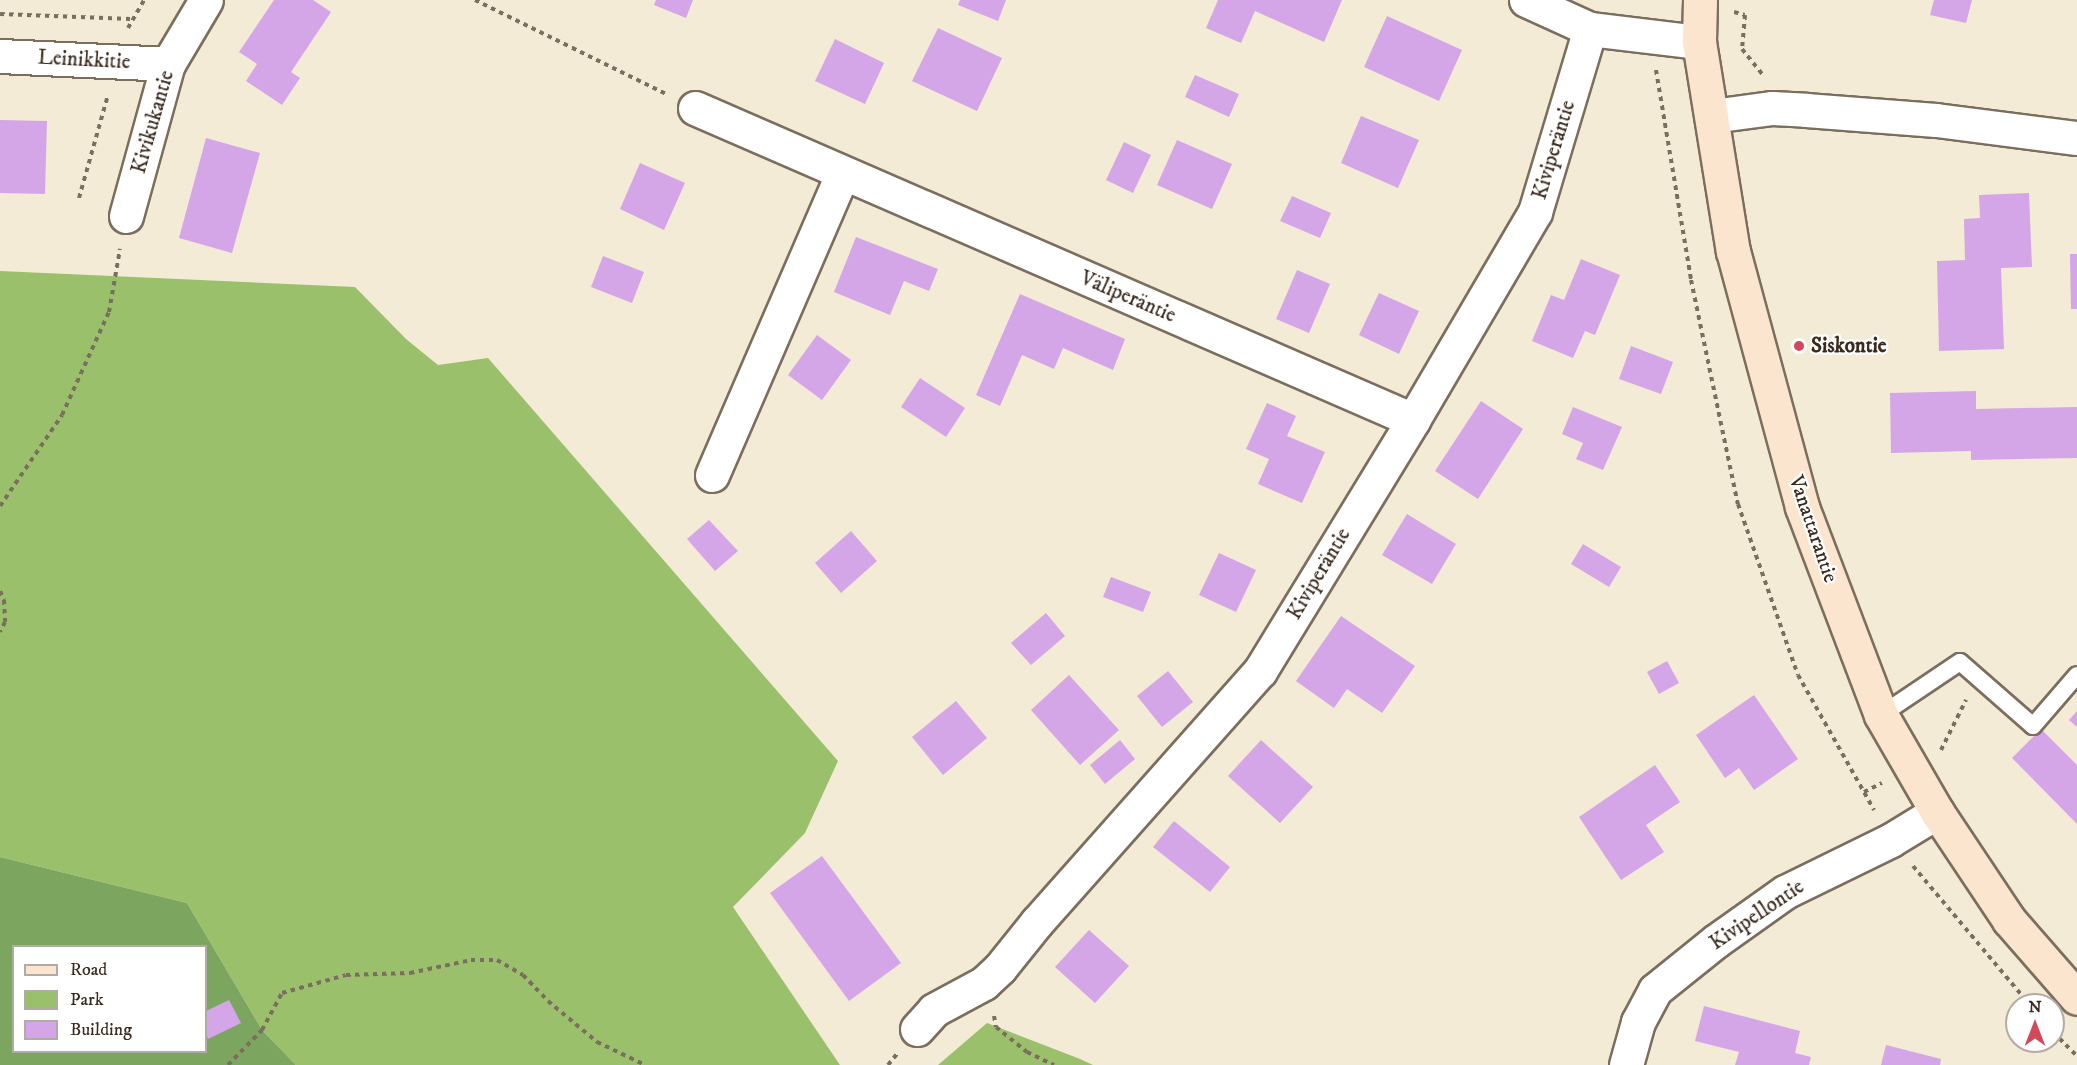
<!DOCTYPE html>
<meta charset="utf-8">
<style>
body{margin:0}
#map{position:relative;width:2077px;height:1065px;overflow:hidden;background:#f3ebd5;font-family:"IM FELL DW Pica",serif}
div>[style]{position:absolute}
.green>*{inset:0;background:#9bc06b}
.forest>*{inset:0;background:#7ca65f}
.building>*{inset:0;background:#d4a6e8}
.path>*{height:4px;margin-top:-2px;transform-origin:0;background:repeating-linear-gradient(90deg,#7b6e5e 0 4.5px,transparent 0 9px)}
.roads{filter:drop-shadow(2px 0 #7b6e5e) drop-shadow(-2px 0 #7b6e5e) drop-shadow(0 2px #7b6e5e) drop-shadow(0 -2px #7b6e5e)}
.lane>*{height:16px;margin:-8px;padding:0 8px;transform-origin:8px;border-radius:8px;background:#fff}
.street>*{height:33px;margin:-16.5px;padding:0 16.5px;transform-origin:16.5px;border-radius:16.5px;background:#fff}
.secondary>*{height:33px;margin:-16.5px;padding:0 16.5px;transform-origin:16.5px;border-radius:16.5px;background:#fce5cf}
.dots>*{width:16px;height:16px;translate:-50% -50%;box-sizing:border-box;border:3px solid #fff;border-radius:50%}
span{translate:-50% -50%;white-space:nowrap;text-align:center;line-height:1.15;-webkit-text-stroke:4.5px #fff;paint-order:stroke}
.street-label{font-size:21px;color:#3b2a1e}
.poi-label{font-size:21px;color:#3b2a1e;font-weight:700}
.left{translate:0 -50%;text-align:left}
.legend{position:absolute;left:12px;top:945px;width:195px;height:108px;box-sizing:border-box;background:#fff;border:2px solid #b1aaa5;margin:0;padding:8px 10px;list-style:none;font-size:18px;color:#3b2a1e}
.legend li{display:flex;align-items:center;gap:12px;height:30px}
.legend b{width:30px;border:2px solid #b1aaa5}
.north{position:absolute;left:2005px;top:993px;width:60px;height:60px;box-sizing:border-box;background:#fff;border:2px solid #b1aaa5;border-radius:50%;rotate:0deg;font-size:16px;font-weight:700;line-height:24px;text-align:center;color:#3b2a1e}
.north::after{content:'';display:block;margin:auto;width:21px;height:27px;background:#d1495b;clip-path:polygon(50% 0,100% 100%,50% 72%,0 100%)}
</style>
<div id="map">
<div class="green">
<div style="clip-path:polygon(0 271px,355px 287px,406px 339px,438px 365px,488px 358px,838px 761px,805px 833px,733px 907px,840px 1065px,296px 1065px,262px 1030px,187px 903px,0 857px)"></div>
<div style="clip-path:polygon(987px 1023px,1080px 1059px,1093px 1065px,938px 1065px)"></div>
</div>
<div class="forest">
<div style="clip-path:polygon(evenodd,0 857px,187px 903px,262px 1030px,296px 1065px,0 1065px,0 857px,14px 946px,206px 946px,206px 1052px,14px 1052px,14px 946px)"></div>
</div>
<div class="building">
<div style="clip-path:polygon(274px 0,313px 0,331px 12px,291px 72px,300px 78px,282px 105px,246px 81px,257px 64px,239px 52px)"></div>
<div style="clip-path:polygon(656px 0,693px 0,686px 18px,654px 5px)"></div>
<div style="clip-path:polygon(960px 0,1006px 0,998px 21px,958px 5px)"></div>
<div style="clip-path:polygon(1218px 0,1342px 0,1324px 42px,1255px 11px,1241px 43px,1206px 28px)"></div>
<div style="clip-path:polygon(1934px 0,1972px 0,1966px 23px,1930px 15px)"></div>
<div style="clip-path:polygon(1387px 16px,1462px 50px,1439px 101px,1364px 67px)"></div>
<div style="clip-path:polygon(938px 28px,1002px 58px,977px 111px,912px 81px)"></div>
<div style="clip-path:polygon(835px 39px,884px 63px,865px 104px,815px 81px)"></div>
<div style="clip-path:polygon(1195px 75px,1239px 94px,1229px 117px,1185px 97px)"></div>
<div style="clip-path:polygon(1361px 116px,1419px 140px,1398px 188px,1341px 163px)"></div>
<div style="clip-path:polygon(0 120px,47px 121px,45px 194px,0 193px)"></div>
<div style="clip-path:polygon(206px 138px,260px 153px,232px 253px,179px 238px)"></div>
<div style="clip-path:polygon(1177px 140px,1232px 164px,1212px 209px,1157px 185px)"></div>
<div style="clip-path:polygon(1124px 142px,1151px 155px,1133px 193px,1106px 180px)"></div>
<div style="clip-path:polygon(640px 163px,685px 183px,664px 230px,620px 209px)"></div>
<div style="clip-path:polygon(2029px 193px,2032px 267px,2001px 268px,2004px 349px,1939px 351px,1937px 261px,1965px 260px,1964px 219px,1980px 218px,1979px 195px)"></div>
<div style="clip-path:polygon(1292px 196px,1331px 213px,1320px 238px,1280px 221px)"></div>
<div style="clip-path:polygon(856px 237px,938px 269px,929px 291px,904px 281px,890px 315px,834px 292px)"></div>
<div style="clip-path:polygon(2070px 254px,2077px 254px,2077px 309px,2071px 309px)"></div>
<div style="clip-path:polygon(603px 256px,644px 272px,632px 303px,591px 287px)"></div>
<div style="clip-path:polygon(1581px 259px,1620px 275px,1595px 335px,1585px 331px,1573px 358px,1532px 341px,1551px 295px,1564px 300px)"></div>
<div style="clip-path:polygon(1297px 270px,1330px 284px,1309px 333px,1276px 319px)"></div>
<div style="clip-path:polygon(1379px 293px,1419px 311px,1399px 354px,1359px 335px)"></div>
<div style="clip-path:polygon(1020px 294px,1125px 339px,1113px 370px,1063px 348px,1054px 369px,1022px 355px,1000px 406px,976px 395px)"></div>
<div style="clip-path:polygon(817px 335px,851px 360px,822px 400px,788px 375px)"></div>
<div style="clip-path:polygon(1631px 346px,1673px 362px,1661px 394px,1619px 379px)"></div>
<div style="clip-path:polygon(920px 378px,965px 408px,946px 437px,901px 407px)"></div>
<div style="clip-path:polygon(1976px 391px,1976px 409px,2077px 407px,2077px 458px,1971px 460px,1971px 451px,1891px 453px,1890px 393px)"></div>
<div style="clip-path:polygon(1481px 401px,1523px 429px,1478px 499px,1435px 471px)"></div>
<div style="clip-path:polygon(1267px 403px,1296px 416px,1287px 436px,1325px 452px,1302px 503px,1258px 484px,1269px 459px,1246px 449px)"></div>
<div style="clip-path:polygon(1573px 407px,1622px 427px,1603px 470px,1576px 459px,1583px 443px,1562px 434px)"></div>
<div style="clip-path:polygon(1407px 514px,1456px 544px,1432px 584px,1382px 555px)"></div>
<div style="clip-path:polygon(709px 520px,738px 551px,715px 571px,687px 539px)"></div>
<div style="clip-path:polygon(851px 531px,877px 561px,841px 593px,815px 563px)"></div>
<div style="clip-path:polygon(1583px 544px,1621px 567px,1609px 587px,1571px 564px)"></div>
<div style="clip-path:polygon(1219px 553px,1256px 570px,1236px 612px,1199px 595px)"></div>
<div style="clip-path:polygon(1111px 577px,1151px 592px,1143px 612px,1103px 597px)"></div>
<div style="clip-path:polygon(1046px 613px,1065px 636px,1031px 665px,1011px 643px)"></div>
<div style="clip-path:polygon(1341px 616px,1415px 666px,1382px 713px,1347px 689px,1334px 708px,1296px 681px)"></div>
<div style="clip-path:polygon(1667px 661px,1679px 683px,1659px 694px,1647px 672px)"></div>
<div style="clip-path:polygon(1168px 671px,1193px 702px,1162px 727px,1137px 696px)"></div>
<div style="clip-path:polygon(1069px 675px,1119px 730px,1080px 765px,1031px 710px)"></div>
<div style="clip-path:polygon(1754px 695px,1798px 759px,1754px 790px,1739px 768px,1725px 778px,1696px 735px)"></div>
<div style="clip-path:polygon(956px 701px,987px 738px,943px 775px,912px 737px)"></div>
<div style="clip-path:polygon(2077px 711px,2077px 727px,2069px 720px)"></div>
<div style="clip-path:polygon(2041px 729px,2077px 765px,2077px 824px,2012px 758px)"></div>
<div style="clip-path:polygon(1120px 740px,1135px 759px,1105px 784px,1090px 765px)"></div>
<div style="clip-path:polygon(1261px 740px,1313px 787px,1280px 823px,1228px 776px)"></div>
<div style="clip-path:polygon(1655px 765px,1680px 802px,1646px 825px,1664px 852px,1621px 880px,1579px 817px)"></div>
<div style="clip-path:polygon(1174px 821px,1230px 867px,1210px 892px,1153px 847px)"></div>
<div style="clip-path:polygon(822px 856px,901px 963px,849px 1001px,770px 893px)"></div>
<div style="clip-path:polygon(1089px 930px,1129px 966px,1095px 1003px,1055px 967px)"></div>
<div style="clip-path:polygon(229px 1000px,241px 1023px,208px 1039px,206px 1033px,206px 1011px)"></div>
<div style="clip-path:polygon(1704px 1006px,1800px 1031px,1795px 1053px,1811px 1057px,1809px 1065px,1735px 1065px,1739px 1052px,1695px 1041px)"></div>
<div style="clip-path:polygon(1886px 1045px,1941px 1059px,1940px 1065px,1881px 1065px)"></div>
</div>
<div class="path">
<div style="left:475px;top:0;width:213px;rotate:26.2deg"></div>
<div style="left:1734px;top:12px;width:11px;rotate:15deg"></div>
<div style="left:1745px;top:15px;width:34px;rotate:95deg"></div>
<div style="left:1742px;top:49px;width:33px;rotate:51deg"></div>
<div style="left:0;top:14px;width:131px;rotate:2.2deg"></div>
<div style="left:128px;top:28px;width:32px;rotate:-60deg"></div>
<div style="left:1656px;top:70px;width:213px;rotate:80.5deg"></div>
<div style="left:1691px;top:280px;width:229px;rotate:78.2deg"></div>
<div style="left:1738px;top:504px;width:181px;rotate:70.7deg"></div>
<div style="left:1798px;top:675px;width:155px;rotate:60.6deg"></div>
<div style="left:79px;top:198px;width:107px;rotate:-74.3deg"></div>
<div style="left:0;top:506px;width:110px;rotate:-55.7deg"></div>
<div style="left:62px;top:415px;width:113px;rotate:-65.5deg"></div>
<div style="left:109px;top:312px;width:64px;rotate:-80.1deg"></div>
<div style="left:0;top:591px;width:10px;rotate:66deg"></div>
<div style="left:4px;top:600px;width:22px;rotate:87deg"></div>
<div style="left:5px;top:622px;width:11px;rotate:117deg"></div>
<div style="left:1941px;top:750px;width:56px;rotate:-63.4deg"></div>
<div style="left:1864px;top:792px;width:20px;rotate:-27deg"></div>
<div style="left:1913px;top:866px;width:182px;rotate:49.9deg"></div>
<div style="left:994px;top:1016px;width:11px;rotate:80deg"></div>
<div style="left:996px;top:1027px;width:40px;rotate:39deg"></div>
<div style="left:1027px;top:1052px;width:30px;rotate:26deg"></div>
<div style="left:2053px;top:1032px;width:34px;rotate:45deg"></div>
<div style="left:228px;top:1065px;width:49px;rotate:-45.8deg"></div>
<div style="left:262px;top:1030px;width:42px;rotate:-61.6deg"></div>
<div style="left:282px;top:993px;width:66px;rotate:-15.7deg"></div>
<div style="left:346px;top:975px;width:64px;rotate:-1.8deg"></div>
<div style="left:410px;top:973px;width:62px;rotate:-12deg"></div>
<div style="left:471px;top:960px;width:26px"></div>
<div style="left:497px;top:960px;width:30px;rotate:30deg"></div>
<div style="left:523px;top:975px;width:36px;rotate:46deg"></div>
<div style="left:548px;top:1001px;width:64px;rotate:39.9deg"></div>
<div style="left:597px;top:1042px;width:53px;rotate:25.6deg"></div>
<div style="left:888px;top:1065px;width:14px;rotate:-51deg"></div>
</div>
<div class="roads">
<div class="lane">
<div style="left:1881px;top:715px;width:95px;rotate:-33.9deg"></div>
<div style="left:1960px;top:662px;width:97px;rotate:41.2deg"></div>
<div style="left:2033px;top:726px;width:67px;rotate:-49.2deg"></div>
</div>
<div class="street">
<div style="left:1526px;top:0;width:70px;rotate:24.4deg"></div>
<div style="left:1590px;top:29px;width:110px;rotate:6.8deg"></div>
<div style="left:0;top:56px;width:168px;rotate:2.7deg"></div>
<div style="left:695px;top:108px;width:783px;rotate:23.49deg"></div>
<div style="left:1712px;top:116px;width:61px;rotate:-7.6deg"></div>
<div style="left:1772px;top:108px;width:34px;rotate:3deg"></div>
<div style="left:1806px;top:110px;width:130px;rotate:4.4deg"></div>
<div style="left:1936px;top:120px;width:142px;rotate:7.3deg"></div>
<div style="left:126px;top:216px;width:158px;rotate:-74.6deg"></div>
<div style="left:168px;top:64px;width:74px;rotate:-59.3deg"></div>
<div style="left:712px;top:475px;width:329px;rotate:-66.6deg"></div>
<div style="left:917px;top:1029px;width:25px;rotate:-48deg"></div>
<div style="left:934px;top:1010px;width:57px;rotate:-28.4deg"></div>
<div style="left:984px;top:983px;width:22px;rotate:-43deg"></div>
<div style="left:1000px;top:968px;width:59px;rotate:-51.2deg"></div>
<div style="left:1037px;top:922px;width:336px;rotate:-48.4deg"></div>
<div style="left:1260px;top:671px;width:294px;rotate:-58.6deg"></div>
<div style="left:1413px;top:420px;width:241px;rotate:-59.6deg"></div>
<div style="left:1535px;top:212px;width:191px;rotate:-73.3deg"></div>
<div style="left:1626px;top:1065px;width:45px;rotate:-74.4deg"></div>
<div style="left:1638px;top:1022px;width:36px;rotate:-62deg"></div>
<div style="left:1655px;top:990px;width:78px;rotate:-38.8deg"></div>
<div style="left:1716px;top:941px;width:85px;rotate:-35.4deg"></div>
<div style="left:1785px;top:892px;width:118px;rotate:-26.1deg"></div>
<div style="left:1891px;top:840px;width:54px;rotate:-31.3deg"></div>
</div>
<div class="secondary">
<div style="left:1700px;top:0;width:42px;rotate:91.4deg"></div>
<div style="left:1699px;top:42px;width:212px;rotate:80.8deg"></div>
<div style="left:1733px;top:251px;width:265px;rotate:74.9deg"></div>
<div style="left:1802px;top:507px;width:222px;rotate:69.2deg"></div>
<div style="left:1881px;top:715px;width:112px;rotate:60deg"></div>
<div style="left:1937px;top:812px;width:130px;rotate:56.3deg"></div>
<div style="left:2009px;top:920px;width:103px;rotate:48.9deg"></div>
</div>
</div>
<div class="dots">
<div style="left:1799px;top:346px;background:#d1495b"></div>
</div>
<div class="street-label">
<span style="left:84px;top:60px;rotate:3deg">Leinikkitie</span>
<span style="left:153px;top:122px;rotate:-74deg">Kivikukantie</span>
<span style="left:1554px;top:150px;rotate:-73deg">Kiviperäntie</span>
<span style="left:1128px;top:297px;rotate:23deg">Väliperäntie</span>
<span style="left:1813px;top:529px;rotate:71deg">Vanattarantie</span>
<span style="left:1319px;top:574px;rotate:-59deg">Kiviperäntie</span>
<span style="left:1757px;top:915px;rotate:-34deg">Kivipellontie</span>
</div>
<div class="poi-label">
<span class="left" style="left:1811px;top:346px">Siskontie</span>
</div>
<ul class="legend">
<li><b style="height:8px;background:#fce5cf"></b>Road</li>
<li><b style="height:16px;background:#9bc06b"></b>Park</li>
<li><b style="height:16px;background:#d4a6e8"></b>Building</li>
</ul>
<div class="north">N</div>
</div>
